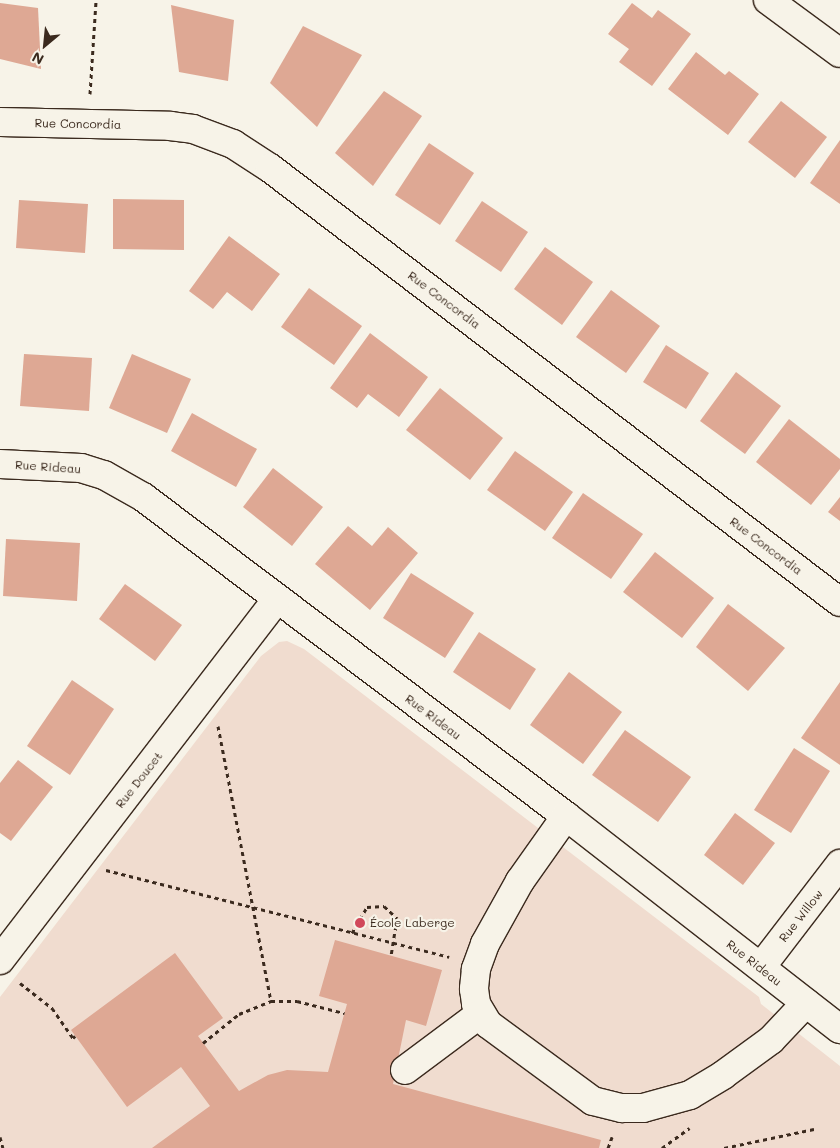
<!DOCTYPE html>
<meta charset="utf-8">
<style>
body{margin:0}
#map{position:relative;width:840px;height:1148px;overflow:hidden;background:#f7f3e8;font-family:Mali,sans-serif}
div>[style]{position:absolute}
.built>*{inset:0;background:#f0dccf}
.building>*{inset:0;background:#dea894}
.path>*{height:3px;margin-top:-1.5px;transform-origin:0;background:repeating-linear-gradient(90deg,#3b2a1e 0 4px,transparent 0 8px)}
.roads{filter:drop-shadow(1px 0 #3b2a1e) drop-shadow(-1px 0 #3b2a1e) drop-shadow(0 1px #3b2a1e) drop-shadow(0 -1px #3b2a1e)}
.minor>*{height:28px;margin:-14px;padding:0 14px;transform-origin:14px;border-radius:14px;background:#f7f3e8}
.dots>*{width:14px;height:14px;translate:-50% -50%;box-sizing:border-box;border:2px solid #f7f3e8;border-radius:50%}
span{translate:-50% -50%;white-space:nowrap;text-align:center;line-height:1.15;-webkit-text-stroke:4.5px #f7f3e8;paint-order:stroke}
.street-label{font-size:12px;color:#3b2a1e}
.poi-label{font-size:12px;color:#3b2a1e}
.left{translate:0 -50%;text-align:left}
.north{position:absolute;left:20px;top:20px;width:50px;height:50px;-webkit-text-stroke:4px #f7f3e8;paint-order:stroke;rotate:208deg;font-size:14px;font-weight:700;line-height:20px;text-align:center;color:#3b2a1e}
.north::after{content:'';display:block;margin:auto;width:18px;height:22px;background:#3b2a1e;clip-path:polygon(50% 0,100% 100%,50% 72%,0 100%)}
</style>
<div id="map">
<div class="built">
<div style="clip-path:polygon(287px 641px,304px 649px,759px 997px,761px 1004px,840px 1066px,840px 1148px,0 1148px,0 997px,261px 656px,279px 642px)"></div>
</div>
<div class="building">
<div style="clip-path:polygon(0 3px,38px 8px,41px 69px,0 59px)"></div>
<div style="clip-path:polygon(632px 3px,652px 18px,658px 10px,691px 34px,652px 86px,619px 62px,629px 49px,608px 34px)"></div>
<div style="clip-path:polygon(171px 5px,234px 20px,228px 81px,179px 72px)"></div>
<div style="clip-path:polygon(303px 26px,362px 55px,317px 127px,270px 83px)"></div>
<div style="clip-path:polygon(696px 52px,725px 75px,729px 71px,759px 94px,728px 135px,668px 89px)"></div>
<div style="clip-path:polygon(384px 91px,422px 116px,373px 186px,335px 153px)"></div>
<div style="clip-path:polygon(781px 101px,827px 137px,795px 178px,748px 142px)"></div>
<div style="clip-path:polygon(840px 140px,840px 204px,810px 183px)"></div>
<div style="clip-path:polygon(429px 143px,474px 173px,440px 225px,395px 195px)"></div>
<div style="clip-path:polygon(113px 199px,184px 200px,184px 250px,113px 249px)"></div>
<div style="clip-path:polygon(19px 200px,88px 204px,85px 253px,16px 248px)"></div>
<div style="clip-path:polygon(482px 201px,528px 232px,501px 272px,455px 241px)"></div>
<div style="clip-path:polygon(229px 236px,280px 274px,252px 311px,227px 292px,213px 309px,189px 291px)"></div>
<div style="clip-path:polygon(545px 247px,593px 282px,562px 325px,514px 289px)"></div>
<div style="clip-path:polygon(309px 288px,362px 326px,334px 365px,281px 327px)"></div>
<div style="clip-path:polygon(611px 290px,660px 326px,626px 373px,576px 337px)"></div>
<div style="clip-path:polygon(370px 333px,428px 377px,399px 417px,368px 394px,357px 408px,330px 388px)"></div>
<div style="clip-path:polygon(666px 345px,709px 373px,686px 409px,643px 382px)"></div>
<div style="clip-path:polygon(24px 354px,92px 358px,89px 411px,20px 406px)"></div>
<div style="clip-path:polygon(132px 354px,191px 379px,167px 433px,109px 408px)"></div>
<div style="clip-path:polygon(736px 372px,781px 406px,745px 454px,700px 421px)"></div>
<div style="clip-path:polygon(440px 388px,503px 438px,470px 480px,406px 430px)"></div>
<div style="clip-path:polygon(192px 413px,257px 449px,236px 487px,171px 451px)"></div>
<div style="clip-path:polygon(789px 419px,840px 459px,840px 469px,811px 505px,756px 462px)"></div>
<div style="clip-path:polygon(515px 451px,573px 492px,545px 531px,487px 490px)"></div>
<div style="clip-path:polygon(273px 468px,323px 507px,292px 546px,243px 507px)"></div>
<div style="clip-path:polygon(583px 493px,643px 534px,611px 579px,552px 538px)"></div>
<div style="clip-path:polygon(840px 497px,840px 521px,828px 512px)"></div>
<div style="clip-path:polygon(348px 526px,372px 546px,388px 527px,418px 553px,370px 610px,315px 564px)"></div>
<div style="clip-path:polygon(6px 539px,80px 543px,77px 601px,3px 596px)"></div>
<div style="clip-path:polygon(655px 552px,714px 598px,682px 638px,623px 592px)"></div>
<div style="clip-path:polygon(411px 573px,474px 613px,445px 658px,383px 618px)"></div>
<div style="clip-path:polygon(125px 584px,182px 625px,155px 661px,99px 619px)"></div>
<div style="clip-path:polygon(728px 604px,785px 648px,748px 691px,696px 647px)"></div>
<div style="clip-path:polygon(479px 632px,536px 669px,510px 710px,453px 672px)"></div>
<div style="clip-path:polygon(569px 672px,622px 712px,583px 764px,530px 725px)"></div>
<div style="clip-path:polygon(72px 680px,114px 709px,70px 775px,27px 746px)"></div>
<div style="clip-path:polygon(840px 682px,840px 765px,801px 738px)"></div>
<div style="clip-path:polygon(625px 730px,691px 777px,658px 822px,592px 775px)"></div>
<div style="clip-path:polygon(794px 748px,830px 771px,791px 833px,754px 810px)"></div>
<div style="clip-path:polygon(18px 760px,53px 787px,11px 841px,0 833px,0 783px)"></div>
<div style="clip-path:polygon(735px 813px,775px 843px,743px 885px,704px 855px)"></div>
<div style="clip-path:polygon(335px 940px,442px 970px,426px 1026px,406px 1020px,393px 1084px,601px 1140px,599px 1148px,152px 1148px,210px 1106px,181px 1067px,127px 1107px,71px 1030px,175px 953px,223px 1018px,198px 1036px,239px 1091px,268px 1075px,287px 1070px,328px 1072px,347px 1004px,319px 996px)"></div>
</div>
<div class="path">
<div style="left:90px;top:94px;width:94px;rotate:-86.3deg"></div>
<div style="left:218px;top:726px;width:280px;rotate:79.1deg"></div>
<div style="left:106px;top:870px;width:354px;rotate:14.2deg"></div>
<div style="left:352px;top:933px;width:30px;rotate:-60deg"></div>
<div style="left:367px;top:907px;width:17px;rotate:-3deg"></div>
<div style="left:384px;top:906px;width:18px;rotate:43deg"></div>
<div style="left:397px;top:918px;width:38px;rotate:99deg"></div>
<div style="left:20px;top:983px;width:41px;rotate:38deg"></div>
<div style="left:52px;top:1008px;width:37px;rotate:55deg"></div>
<div style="left:73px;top:1038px;width:3px;rotate:-45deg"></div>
<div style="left:203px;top:1043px;width:46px;rotate:-38.9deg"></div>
<div style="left:239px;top:1014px;width:35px;rotate:-22deg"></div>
<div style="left:271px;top:1001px;width:26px"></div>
<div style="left:297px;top:1001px;width:49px;rotate:14.3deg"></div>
<div style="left:0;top:1137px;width:11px;rotate:75deg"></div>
<div style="left:608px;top:1148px;width:12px;rotate:-70deg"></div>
<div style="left:662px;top:1148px;width:34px;rotate:-36deg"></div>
<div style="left:724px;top:1148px;width:92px;rotate:-11.9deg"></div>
</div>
<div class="roads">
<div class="minor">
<div style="left:768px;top:0;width:89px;rotate:36.4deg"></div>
<div style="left:0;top:122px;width:170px;rotate:1.3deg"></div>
<div style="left:170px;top:126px;width:23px;rotate:7deg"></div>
<div style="left:193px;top:129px;width:43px;rotate:20.6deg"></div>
<div style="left:233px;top:144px;width:44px;rotate:33deg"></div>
<div style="left:270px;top:168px;width:716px;rotate:37.29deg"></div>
<div style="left:0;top:464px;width:81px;rotate:2.8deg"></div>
<div style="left:81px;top:468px;width:24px;rotate:17deg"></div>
<div style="left:104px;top:475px;width:45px;rotate:29.4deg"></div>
<div style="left:143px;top:497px;width:530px;rotate:37.02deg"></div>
<div style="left:566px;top:816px;width:347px;rotate:37.9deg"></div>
<div style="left:566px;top:816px;width:80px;rotate:125.3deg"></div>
<div style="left:520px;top:881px;width:72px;rotate:119.1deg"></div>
<div style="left:485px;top:944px;width:27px;rotate:110deg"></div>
<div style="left:476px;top:969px;width:20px;rotate:96deg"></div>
<div style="left:474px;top:989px;width:15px;rotate:82deg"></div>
<div style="left:476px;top:1004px;width:23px;rotate:59deg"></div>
<div style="left:488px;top:1024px;width:130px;rotate:36.3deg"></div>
<div style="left:593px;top:1101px;width:30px;rotate:14deg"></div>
<div style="left:622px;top:1108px;width:21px"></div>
<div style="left:643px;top:1108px;width:49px;rotate:-15.5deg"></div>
<div style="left:690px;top:1095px;width:39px;rotate:-31deg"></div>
<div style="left:723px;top:1075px;width:59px;rotate:-36.1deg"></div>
<div style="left:771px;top:1040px;width:51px;rotate:-46.6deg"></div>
<div style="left:0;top:960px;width:455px;rotate:-52.5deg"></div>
<div style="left:761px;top:967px;width:130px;rotate:-52.5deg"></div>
<div style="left:405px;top:1070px;width:94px;rotate:-36.7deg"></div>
</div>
</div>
<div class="dots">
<div style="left:360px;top:923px;background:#d1495b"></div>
</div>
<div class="street-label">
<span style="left:78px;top:124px;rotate:1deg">Rue Concordia</span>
<span style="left:444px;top:300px;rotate:37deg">Rue Concordia</span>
<span style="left:48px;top:467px;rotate:4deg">Rue Rideau</span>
<span style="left:766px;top:546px;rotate:37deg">Rue Concordia</span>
<span style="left:433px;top:717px;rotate:37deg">Rue Rideau</span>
<span style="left:139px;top:780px;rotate:-52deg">Rue Doucet</span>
<span style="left:801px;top:916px;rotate:-52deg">Rue Willow</span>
<span style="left:754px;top:963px;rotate:38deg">Rue Rideau</span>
</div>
<div class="poi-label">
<span class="left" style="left:370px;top:923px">École Laberge</span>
</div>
<div class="north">N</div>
</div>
